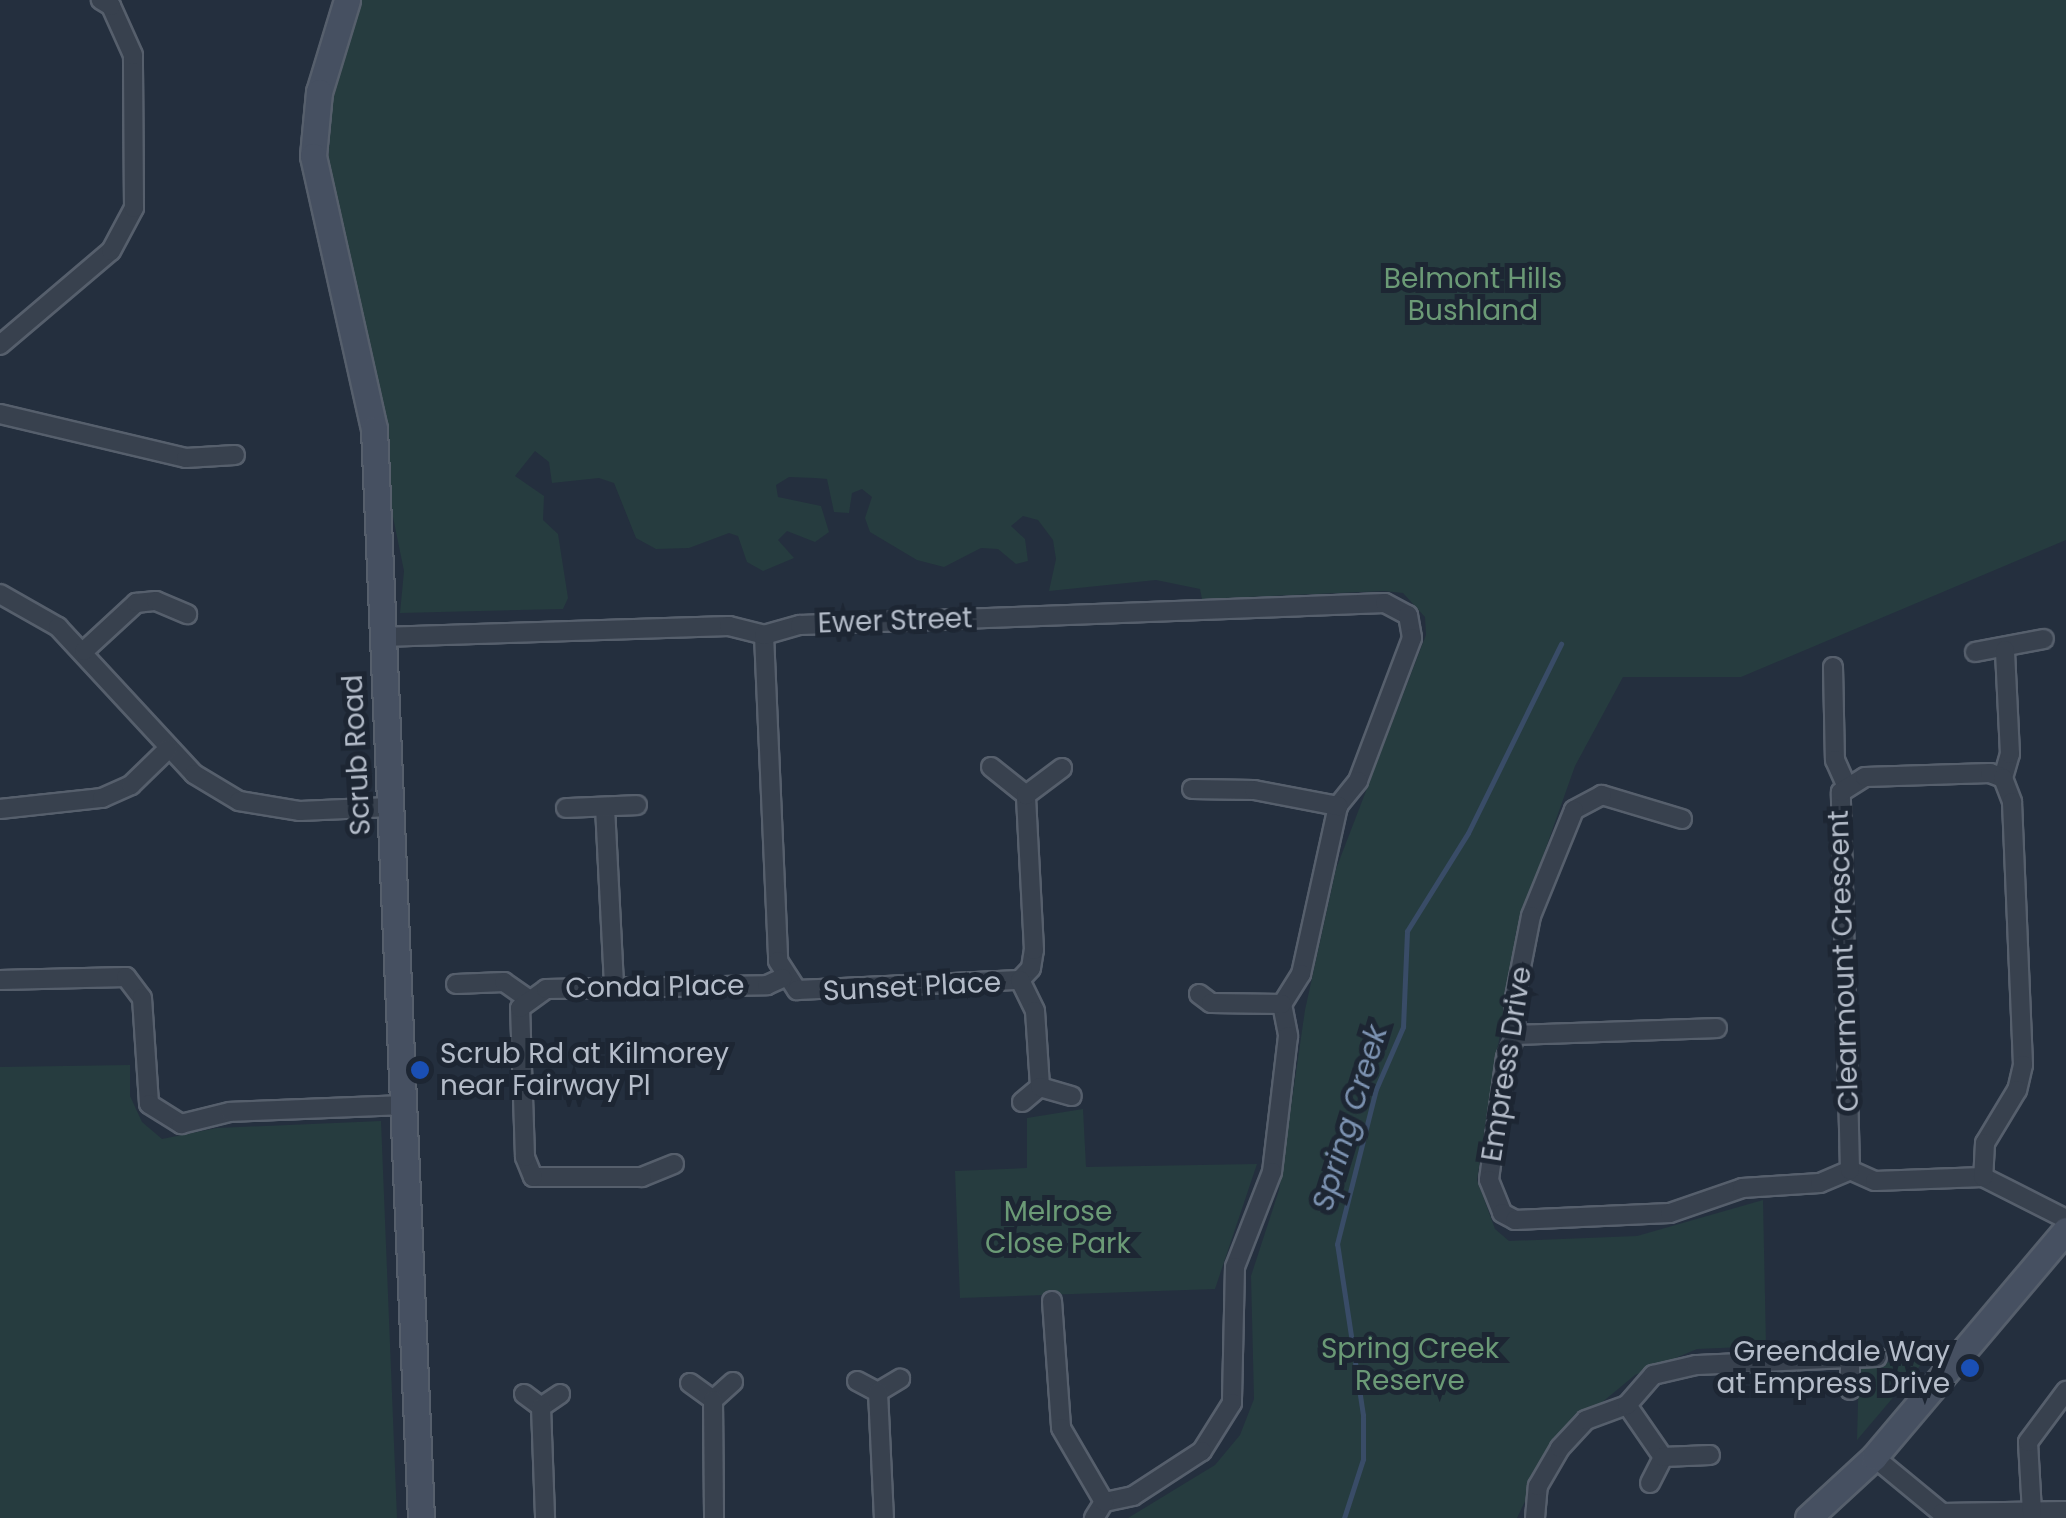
<!DOCTYPE html>
<style>
body{margin:0}
#map{position:relative;width:2066px;height:1518px;overflow:hidden;background:#242f3e;font-family:Poppins,sans-serif}
div>[style]{position:absolute}
.green>*{inset:0;background:#263c3f}
.stream>*{height:5px;margin:-2.5px;padding:0 2.5px;transform-origin:2.5px;border-radius:2.5px;background:#394c67}
.roads{filter:drop-shadow(2px 0 #565f6c) drop-shadow(-2px 0 #565f6c) drop-shadow(0 2px #565f6c) drop-shadow(0 -2px #565f6c)}
.street>*{height:18px;margin:-9px;padding:0 9px;transform-origin:9px;border-radius:9px;background:#38414e}
.secondary>*{height:25px;margin:-12.5px;padding:0 12.5px;transform-origin:12.5px;border-radius:12.5px;background:#465061}
.dots>*{width:28px;height:28px;translate:-50% -50%;box-sizing:border-box;border:5px solid #1d2633;border-radius:50%}
span{translate:-50% -50%;white-space:nowrap;text-align:center;line-height:1.15;-webkit-text-stroke:10px #1d2633;paint-order:stroke}
.park-label{font-size:28px;color:#6b9a76}
.street-label{font-size:28px;color:#b4bcc9}
.poi-label{font-size:28px;color:#b4bcc9}
.left{translate:0 -50%;text-align:left}
.right{translate:-100% -50%;text-align:right}
.water-label{font-size:30px;color:#7c92b1;font-style:italic}
</style>
<div id="map">
<div class="green">
<div style="clip-path:polygon(355px 0,2066px 0,2066px 540px,1741px 677px,1623px 677px,1575px 766px,1516px 932px,1477px 1180px,1495px 1229px,1509px 1241px,1637px 1236px,1763px 1200px,1766px 1346px,1697px 1349px,1635px 1375px,1553px 1443px,1517px 1518px,1128px 1518px,1215px 1465px,1240px 1435px,1254px 1399px,1251px 1276px,1279px 1190px,1305px 1010px,1336px 869px,1426px 635px,1425px 617px,1403px 593px,1384px 591px,1202px 599px,1200px 589px,1156px 580px,1049px 591px,1056px 559px,1053px 540px,1038px 520px,1023px 516px,1011px 526px,1025px 539px,1028px 561px,1016px 564px,998px 549px,981px 548px,944px 567px,917px 560px,870px 532px,865px 518px,872px 497px,862px 489px,852px 493px,849px 513px,834px 512px,827px 479px,815px 478px,789px 477px,776px 485px,778px 497px,821px 506px,829px 532px,815px 542px,787px 531px,778px 540px,794px 558px,763px 571px,747px 562px,738px 536px,729px 533px,689px 548px,656px 549px,636px 538px,614px 483px,599px 478px,552px 483px,549px 462px,535px 451px,515px 476px,544px 496px,543px 520px,558px 534px,568px 598px,563px 609px,400px 613px,404px 571px,327px 193px,332px 83px)"></div>
<div style="clip-path:polygon(130px 1065px,130px 1096px,142px 1122px,162px 1139px,217px 1128px,381px 1121px,397px 1518px,0 1518px,0 1067px)"></div>
<div style="clip-path:polygon(1083px 1109px,1086px 1167px,1257px 1164px,1215px 1289px,960px 1298px,955px 1171px,1027px 1168px,1027px 1118px)"></div>
<div style="clip-path:polygon(1922px 1357px,1925px 1360px,1857px 1440px,1859px 1367px)"></div>
</div>
<div class="stream">
<div style="left:1344px;top:1518px;width:62px;rotate:-72.1deg"></div>
<div style="left:1363px;top:1459px;width:44px;rotate:-90deg"></div>
<div style="left:1363px;top:1415px;width:173px;rotate:-98.6deg"></div>
<div style="left:1337px;top:1244px;width:160px;rotate:-75.9deg"></div>
<div style="left:1376px;top:1089px;width:68px;rotate:-66.5deg"></div>
<div style="left:1403px;top:1027px;width:96px;rotate:-87.6deg"></div>
<div style="left:1407px;top:931px;width:115px;rotate:-58.1deg"></div>
<div style="left:1468px;top:833px;width:211px;rotate:-63.8deg"></div>
</div>
<div class="roads">
<div class="street">
<div style="left:0;top:345px;width:145px;rotate:-40.3deg"></div>
<div style="left:111px;top:251px;width:49px;rotate:-61.9deg"></div>
<div style="left:134px;top:208px;width:153px;rotate:-90.4deg"></div>
<div style="left:133px;top:55px;width:54px;rotate:-114.2deg"></div>
<div style="left:111px;top:6px;width:12px;rotate:-149deg"></div>
<div style="left:0;top:414px;width:191px;rotate:13.3deg"></div>
<div style="left:186px;top:458px;width:49px;rotate:-3.5deg"></div>
<div style="left:0;top:594px;width:67px;rotate:29.6deg"></div>
<div style="left:58px;top:627px;width:200px;rotate:47.2deg"></div>
<div style="left:194px;top:774px;width:52px;rotate:31deg"></div>
<div style="left:239px;top:801px;width:62px;rotate:9.3deg"></div>
<div style="left:300px;top:811px;width:90px;rotate:-2.5deg"></div>
<div style="left:764px;top:635px;width:326px;rotate:87.5deg"></div>
<div style="left:778px;top:961px;width:35px;rotate:57deg"></div>
<div style="left:797px;top:990px;width:223px;rotate:-2.6deg"></div>
<div style="left:1020px;top:980px;width:16px;rotate:-47deg"></div>
<div style="left:1031px;top:968px;width:18px;rotate:-81deg"></div>
<div style="left:1034px;top:950px;width:155px;rotate:-93deg"></div>
<div style="left:381px;top:637px;width:348px;rotate:-1.8deg"></div>
<div style="left:729px;top:626px;width:36px;rotate:14deg"></div>
<div style="left:764px;top:635px;width:37px;rotate:-16deg"></div>
<div style="left:800px;top:625px;width:585px;rotate:-2.15deg"></div>
<div style="left:1385px;top:603px;width:26px;rotate:28deg"></div>
<div style="left:1408px;top:615px;width:23px;rotate:80deg"></div>
<div style="left:1412px;top:638px;width:153px;rotate:110.7deg"></div>
<div style="left:1358px;top:781px;width:32px;rotate:129deg"></div>
<div style="left:1338px;top:806px;width:172px;rotate:102.4deg"></div>
<div style="left:1301px;top:974px;width:36px;rotate:122deg"></div>
<div style="left:1282px;top:1004px;width:33px;rotate:79deg"></div>
<div style="left:1288px;top:1036px;width:137px;rotate:96.7deg"></div>
<div style="left:1272px;top:1172px;width:102px;rotate:111.3deg"></div>
<div style="left:1235px;top:1267px;width:136px;rotate:91.3deg"></div>
<div style="left:1232px;top:1403px;width:57px;rotate:122deg"></div>
<div style="left:1202px;top:1451px;width:82px;rotate:146.9deg"></div>
<div style="left:1133px;top:1496px;width:30px;rotate:168deg"></div>
<div style="left:1104px;top:1502px;width:19px;rotate:122deg"></div>
<div style="left:84px;top:651px;width:71px;rotate:-42.7deg"></div>
<div style="left:136px;top:603px;width:20px;rotate:-6deg"></div>
<div style="left:156px;top:601px;width:34px;rotate:23deg"></div>
<div style="left:1975px;top:652px;width:70px;rotate:-10.7deg"></div>
<div style="left:1833px;top:667px;width:93px;rotate:88.8deg"></div>
<div style="left:1835px;top:760px;width:27px;rotate:66deg"></div>
<div style="left:991px;top:767px;width:45px;rotate:38.7deg"></div>
<div style="left:1026px;top:795px;width:45px;rotate:-36.9deg"></div>
<div style="left:2003px;top:778px;width:25px;rotate:-74deg"></div>
<div style="left:2010px;top:754px;width:104px;rotate:-92.8deg"></div>
<div style="left:1192px;top:789px;width:62px;rotate:0.9deg"></div>
<div style="left:1254px;top:790px;width:86px;rotate:10.8deg"></div>
<div style="left:605px;top:807px;width:179px;rotate:87.1deg"></div>
<div style="left:566px;top:808px;width:71px;rotate:-2.4deg"></div>
<div style="left:0;top:809px;width:103px;rotate:-6.2deg"></div>
<div style="left:102px;top:798px;width:32px;rotate:-24deg"></div>
<div style="left:131px;top:785px;width:52px;rotate:-44.2deg"></div>
<div style="left:1682px;top:819px;width:84px;rotate:-163.3deg"></div>
<div style="left:1602px;top:795px;width:32px;rotate:152deg"></div>
<div style="left:1574px;top:810px;width:114px;rotate:112.1deg"></div>
<div style="left:1531px;top:916px;width:89px;rotate:101.1deg"></div>
<div style="left:1514px;top:1003px;width:32px;rotate:86deg"></div>
<div style="left:1516px;top:1035px;width:24px;rotate:114deg"></div>
<div style="left:1506px;top:1057px;width:124px;rotate:97.9deg"></div>
<div style="left:1489px;top:1180px;width:35px;rotate:68deg"></div>
<div style="left:1502px;top:1213px;width:15px;rotate:28deg"></div>
<div style="left:1515px;top:1220px;width:155px;rotate:-2.6deg"></div>
<div style="left:1670px;top:1213px;width:76px;rotate:-19.1deg"></div>
<div style="left:1742px;top:1188px;width:78px;rotate:-3.7deg"></div>
<div style="left:1820px;top:1183px;width:33px;rotate:-23deg"></div>
<div style="left:1850px;top:1170px;width:27px;rotate:24deg"></div>
<div style="left:1875px;top:1181px;width:108px;rotate:-2.1deg"></div>
<div style="left:1983px;top:1177px;width:93px;rotate:26.8deg"></div>
<div style="left:0;top:980px;width:126px;rotate:-1.4deg"></div>
<div style="left:126px;top:977px;width:26px;rotate:53deg"></div>
<div style="left:142px;top:998px;width:106px;rotate:86.2deg"></div>
<div style="left:149px;top:1104px;width:38px;rotate:32deg"></div>
<div style="left:181px;top:1124px;width:50px;rotate:-13.8deg"></div>
<div style="left:230px;top:1112px;width:172px;rotate:-2.3deg"></div>
<div style="left:1020px;top:980px;width:34px;rotate:64deg"></div>
<div style="left:1035px;top:1011px;width:76px;rotate:86.2deg"></div>
<div style="left:456px;top:984px;width:48px;rotate:-2.4deg"></div>
<div style="left:504px;top:982px;width:28px;rotate:35deg"></div>
<div style="left:1199px;top:994px;width:15px;rotate:37deg"></div>
<div style="left:1211px;top:1003px;width:71px;rotate:0.8deg"></div>
<div style="left:1516px;top:1035px;width:201px;rotate:-2deg"></div>
<div style="left:1022px;top:1102px;width:23px;rotate:-40deg"></div>
<div style="left:1040px;top:1087px;width:33px;rotate:16deg"></div>
<div style="left:674px;top:1164px;width:35px;rotate:158deg"></div>
<div style="left:642px;top:1177px;width:109px;rotate:180deg"></div>
<div style="left:533px;top:1177px;width:22px;rotate:-112deg"></div>
<div style="left:525px;top:1157px;width:149px;rotate:-91.9deg"></div>
<div style="left:520px;top:1008px;width:32px;rotate:-36deg"></div>
<div style="left:546px;top:989px;width:221px;rotate:-1deg"></div>
<div style="left:767px;top:985px;width:17px;rotate:-24deg"></div>
<div style="left:1850px;top:1170px;width:378px;rotate:-91.4deg"></div>
<div style="left:1841px;top:792px;width:28px;rotate:-32deg"></div>
<div style="left:1865px;top:777px;width:125px;rotate:-1.8deg"></div>
<div style="left:1990px;top:773px;width:14px;rotate:21deg"></div>
<div style="left:2003px;top:778px;width:26px;rotate:69deg"></div>
<div style="left:2012px;top:802px;width:263px;rotate:87.6deg"></div>
<div style="left:2023px;top:1065px;width:26px;rotate:103deg"></div>
<div style="left:2017px;top:1090px;width:62px;rotate:121.1deg"></div>
<div style="left:1985px;top:1143px;width:34px;rotate:93deg"></div>
<div style="left:1052px;top:1301px;width:127px;rotate:85.9deg"></div>
<div style="left:1061px;top:1428px;width:86px;rotate:59.8deg"></div>
<div style="left:857px;top:1381px;width:24px;rotate:28deg"></div>
<div style="left:878px;top:1392px;width:26px;rotate:-31deg"></div>
<div style="left:690px;top:1383px;width:29px;rotate:36deg"></div>
<div style="left:713px;top:1400px;width:27px;rotate:-42deg"></div>
<div style="left:1850px;top:1390px;width:32px;rotate:-90deg"></div>
<div style="left:1850px;top:1358px;width:27px;rotate:-2deg"></div>
<div style="left:878px;top:1392px;width:126px;rotate:87.3deg"></div>
<div style="left:524px;top:1394px;width:21px;rotate:37deg"></div>
<div style="left:541px;top:1407px;width:23px;rotate:-34deg"></div>
<div style="left:713px;top:1400px;width:118px;rotate:89.5deg"></div>
<div style="left:1627px;top:1405px;width:63px;rotate:55.3deg"></div>
<div style="left:541px;top:1407px;width:111px;rotate:87.9deg"></div>
<div style="left:1874px;top:1457px;width:88px;rotate:39.5deg"></div>
<div style="left:1942px;top:1513px;width:124px;rotate:-0.9deg"></div>
<div style="left:1650px;top:1483px;width:29px;rotate:-63deg"></div>
<div style="left:1663px;top:1457px;width:47px;rotate:-2.4deg"></div>
<div style="left:2032px;top:1512px;width:70px;rotate:-93.3deg"></div>
<div style="left:2028px;top:1442px;width:64px;rotate:-53.3deg"></div>
<div style="left:1535px;top:1518px;width:32px;rotate:-85deg"></div>
<div style="left:1538px;top:1486px;width:44px;rotate:-59.9deg"></div>
<div style="left:1560px;top:1448px;width:38px;rotate:-47deg"></div>
<div style="left:1586px;top:1420px;width:44px;rotate:-20.1deg"></div>
<div style="left:1627px;top:1405px;width:40px;rotate:-49deg"></div>
<div style="left:1653px;top:1375px;width:44px;rotate:-13.1deg"></div>
<div style="left:1696px;top:1365px;width:154px;rotate:-2.6deg"></div>
</div>
<div class="secondary">
<div style="left:347px;top:0;width:96px;rotate:106.9deg"></div>
<div style="left:319px;top:92px;width:64px;rotate:95.4deg"></div>
<div style="left:313px;top:156px;width:280px;rotate:77.4deg"></div>
<div style="left:374px;top:429px;width:1090px;rotate:87.53deg"></div>
<div style="left:1808px;top:1518px;width:90px;rotate:-42.7deg"></div>
<div style="left:1874px;top:1457px;width:297px;rotate:-49.8deg"></div>
</div>
</div>
<div class="dots">
<div style="left:420px;top:1070px;background:#1a4fb4"></div>
<div style="left:1970px;top:1368px;background:#1a4fb4"></div>
</div>
<div class="park-label">
<span style="left:1473px;top:295px">Belmont Hills<br>Bushland</span>
<span style="left:1058px;top:1228px">Melrose<br>Close Park</span>
<span style="left:1410px;top:1365px">Spring Creek<br>Reserve</span>
</div>
<div class="street-label">
<span style="left:895px;top:621px;rotate:-2deg">Ewer Street</span>
<span style="left:357px;top:755px;rotate:-93deg">Scrub Road</span>
<span style="left:1844px;top:961px;rotate:-92deg">Clearmount Crescent</span>
<span style="left:655px;top:987px;rotate:-1deg">Conda Place</span>
<span style="left:912px;top:987px;rotate:-3deg">Sunset Place</span>
<span style="left:1507px;top:1064px;rotate:-81deg">Empress Drive</span>
</div>
<div class="poi-label">
<span class="left" style="left:440px;top:1070px">Scrub Rd at Kilmorey<br>near Fairway Pl</span>
<span class="right" style="left:1950px;top:1368px">Greendale Way<br>at Empress Drive</span>
</div>
<div class="water-label">
<span style="left:1350px;top:1118px;rotate:-73deg">Spring Creek</span>
</div>
</div>
